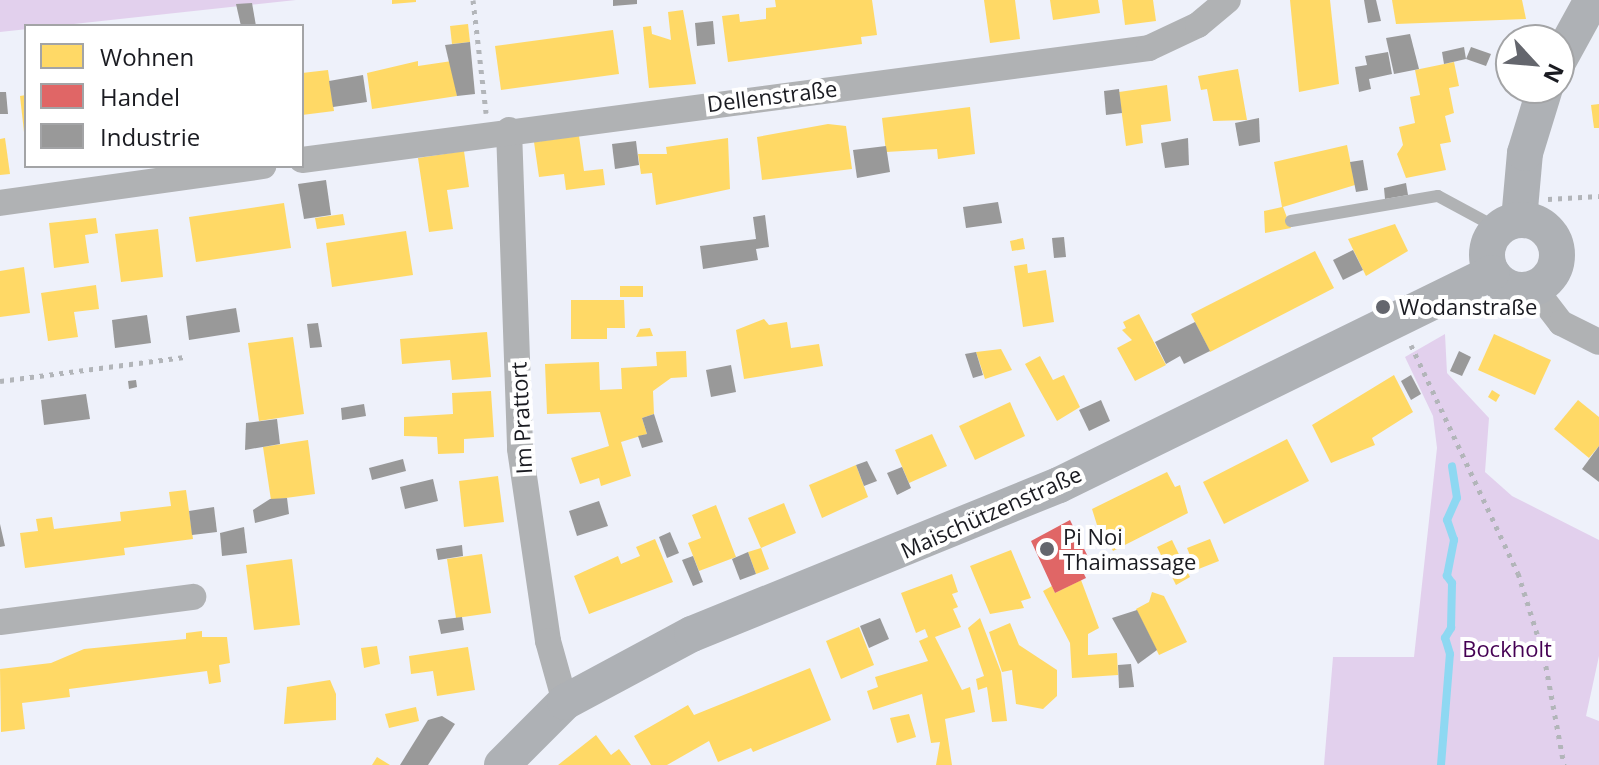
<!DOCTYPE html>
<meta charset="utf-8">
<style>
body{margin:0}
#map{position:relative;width:1599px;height:765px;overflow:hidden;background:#eef1fa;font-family:"Open Sans",sans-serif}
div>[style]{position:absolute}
.green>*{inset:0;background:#e2d0ed}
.homes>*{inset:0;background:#ffd966}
.shops>*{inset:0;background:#e06666}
.industry>*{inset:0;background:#999}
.stream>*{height:8px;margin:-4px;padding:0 4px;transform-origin:4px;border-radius:4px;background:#8ed8f2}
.path>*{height:5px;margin-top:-2.5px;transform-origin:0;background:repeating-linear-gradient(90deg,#b2b5b9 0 4px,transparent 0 10px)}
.lane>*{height:12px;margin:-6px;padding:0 6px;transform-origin:6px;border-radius:6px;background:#b0b2b4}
.street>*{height:26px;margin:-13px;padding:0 13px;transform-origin:13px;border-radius:13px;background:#b0b2b4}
.secondary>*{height:36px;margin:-18px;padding:0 18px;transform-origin:18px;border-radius:18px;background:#aeb1b5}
.secondary>.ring{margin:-18px;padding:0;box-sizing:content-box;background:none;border:36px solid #aeb1b5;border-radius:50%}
.dots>*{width:22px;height:22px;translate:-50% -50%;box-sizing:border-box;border:4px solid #fff;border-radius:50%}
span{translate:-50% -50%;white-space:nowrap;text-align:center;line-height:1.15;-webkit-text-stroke:8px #fff;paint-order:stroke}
.street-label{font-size:22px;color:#1a1b21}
.poi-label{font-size:22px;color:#1a1b21}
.left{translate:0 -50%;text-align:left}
.park-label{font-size:22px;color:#450053}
.legend{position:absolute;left:24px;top:24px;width:280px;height:144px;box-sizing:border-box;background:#fff;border:2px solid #a3a4a6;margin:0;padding:10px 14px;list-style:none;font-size:24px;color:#1a1b21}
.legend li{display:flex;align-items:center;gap:16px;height:40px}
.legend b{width:40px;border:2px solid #a3a4a6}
.north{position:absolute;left:1495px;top:24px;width:80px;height:80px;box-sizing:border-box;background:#fff;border:2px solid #a3a4a6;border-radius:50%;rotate:116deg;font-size:22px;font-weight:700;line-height:32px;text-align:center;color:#1a1b21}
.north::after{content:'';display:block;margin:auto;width:28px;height:36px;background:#64666d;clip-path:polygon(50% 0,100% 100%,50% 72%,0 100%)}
</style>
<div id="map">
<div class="green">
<div style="clip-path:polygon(0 0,296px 0,0 32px)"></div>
<div style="clip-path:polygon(1445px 334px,1447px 373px,1489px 418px,1485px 472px,1512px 496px,1599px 540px,1599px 656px,1586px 716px,1599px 721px,1599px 765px,1324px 765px,1333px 657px,1414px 657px,1437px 448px,1433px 416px,1405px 357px)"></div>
</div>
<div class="homes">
<div style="clip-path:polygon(392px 0,416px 0,416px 2px,392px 4px)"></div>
<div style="clip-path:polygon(775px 0,872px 0,877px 35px,861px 37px,862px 44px,728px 62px,722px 16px,739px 14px,740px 22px,766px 19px,766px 8px,776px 7px)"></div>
<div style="clip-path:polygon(984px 0,1015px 0,1020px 39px,990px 43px)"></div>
<div style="clip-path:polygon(1050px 0,1098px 0,1100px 13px,1053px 20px)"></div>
<div style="clip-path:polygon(1122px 0,1153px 0,1156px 21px,1125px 25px)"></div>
<div style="clip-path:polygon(1290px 0,1330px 0,1339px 84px,1299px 92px)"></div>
<div style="clip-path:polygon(1392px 0,1522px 0,1526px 19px,1396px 24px)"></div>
<div style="clip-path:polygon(683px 10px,696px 84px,649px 88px,643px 27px,651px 26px,652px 34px,671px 40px,668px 12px)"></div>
<div style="clip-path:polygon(468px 24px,470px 42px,452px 44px,450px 26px)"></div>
<div style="clip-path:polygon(613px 30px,619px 74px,501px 90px,495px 46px)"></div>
<div style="clip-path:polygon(418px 61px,418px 66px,452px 61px,457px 96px,372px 109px,367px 73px)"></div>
<div style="clip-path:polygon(1454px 62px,1459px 86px,1449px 88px,1454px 113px,1445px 116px,1451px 142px,1440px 144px,1446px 170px,1406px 178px,1397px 154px,1403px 145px,1399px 127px,1415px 123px,1410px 97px,1420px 95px,1415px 70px)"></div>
<div style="clip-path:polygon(1238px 69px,1247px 120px,1213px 121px,1207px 89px,1201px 90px,1198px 76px)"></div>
<div style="clip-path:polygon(328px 70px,334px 111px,302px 115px,302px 73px)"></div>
<div style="clip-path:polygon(1167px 85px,1171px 121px,1141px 125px,1143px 143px,1126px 146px,1119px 92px)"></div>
<div style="clip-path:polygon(26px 95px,26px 132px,24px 132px,20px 96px)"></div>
<div style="clip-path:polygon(1599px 104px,1599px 128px,1594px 128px,1591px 105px)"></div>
<div style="clip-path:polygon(970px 107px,975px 154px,938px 159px,937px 149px,886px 152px,882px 118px)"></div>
<div style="clip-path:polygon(828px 124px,846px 126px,852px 169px,762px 180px,757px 137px)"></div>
<div style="clip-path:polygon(579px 136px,584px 171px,603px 169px,605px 185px,566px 190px,564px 174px,539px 177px,534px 142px)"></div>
<div style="clip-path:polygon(5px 138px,10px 174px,0 175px,0 139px)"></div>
<div style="clip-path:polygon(728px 138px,730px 189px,656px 205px,652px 173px,641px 174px,638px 154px,667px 154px,666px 147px)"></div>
<div style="clip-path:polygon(1347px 145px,1355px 185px,1283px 207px,1291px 228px,1265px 233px,1264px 211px,1282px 207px,1274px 162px)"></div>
<div style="clip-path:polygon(464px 151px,469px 187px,447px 190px,453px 229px,429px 232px,418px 158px)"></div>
<div style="clip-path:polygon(284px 203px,291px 248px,196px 262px,189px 217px)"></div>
<div style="clip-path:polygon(343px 214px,345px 225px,317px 229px,315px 218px)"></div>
<div style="clip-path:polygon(96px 218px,98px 233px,85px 235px,89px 263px,54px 268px,49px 223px)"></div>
<div style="clip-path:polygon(1395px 224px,1408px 251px,1366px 276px,1348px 239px)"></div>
<div style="clip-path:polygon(158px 229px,163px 277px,121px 282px,115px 234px)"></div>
<div style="clip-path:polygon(406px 231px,413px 275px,332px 287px,326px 243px)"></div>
<div style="clip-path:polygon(1023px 238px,1025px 249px,1012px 251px,1010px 241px)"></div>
<div style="clip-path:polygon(1315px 251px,1334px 288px,1210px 352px,1191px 314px)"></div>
<div style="clip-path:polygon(1027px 264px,1028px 273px,1046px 270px,1054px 322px,1023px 327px,1014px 266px)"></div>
<div style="clip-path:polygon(24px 267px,30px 313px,0 317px,0 271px)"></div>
<div style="clip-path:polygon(96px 285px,99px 309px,74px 312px,78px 337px,48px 341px,41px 293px)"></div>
<div style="clip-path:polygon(620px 286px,643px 286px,643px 297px,620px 297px)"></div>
<div style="clip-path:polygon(571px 300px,624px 300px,625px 328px,607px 328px,607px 339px,571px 339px)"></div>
<div style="clip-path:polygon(1139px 314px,1166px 365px,1135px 381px,1117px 348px,1132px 340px,1122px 330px,1126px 328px,1123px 322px)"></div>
<div style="clip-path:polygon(764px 319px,769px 325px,787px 322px,791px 348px,819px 344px,823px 366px,744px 379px,736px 330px)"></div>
<div style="clip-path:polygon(650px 328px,653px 336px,636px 337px,640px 329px)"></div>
<div style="clip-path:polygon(487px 332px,491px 377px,452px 380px,450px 360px,402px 364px,400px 339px)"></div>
<div style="clip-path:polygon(1494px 334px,1551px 360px,1535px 395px,1478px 370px)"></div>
<div style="clip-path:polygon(293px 337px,304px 414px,259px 421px,248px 343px)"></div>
<div style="clip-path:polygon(1001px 349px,1012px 370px,985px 379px,976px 352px)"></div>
<div style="clip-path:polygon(686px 351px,687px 377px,671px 378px,653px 391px,654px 414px,642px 418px,647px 434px,621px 442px,631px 476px,601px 486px,599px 478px,580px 484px,571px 458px,609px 446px,600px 412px,547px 414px,545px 364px,599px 362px,600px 390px,622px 389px,621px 368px,657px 366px,656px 352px)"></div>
<div style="clip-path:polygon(1040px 356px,1053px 380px,1064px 375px,1080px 407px,1057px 421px,1025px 364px)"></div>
<div style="clip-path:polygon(1394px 375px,1413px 412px,1372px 438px,1375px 445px,1331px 463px,1312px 425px)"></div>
<div style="clip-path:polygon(1492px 390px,1500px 395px,1496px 402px,1488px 397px)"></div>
<div style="clip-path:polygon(491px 391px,494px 437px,464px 439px,464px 453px,438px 454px,437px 437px,404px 436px,404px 417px,453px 414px,452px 393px)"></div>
<div style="clip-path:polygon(1578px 400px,1599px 417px,1599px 446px,1589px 458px,1554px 429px)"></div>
<div style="clip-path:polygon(1010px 402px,1025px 436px,975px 460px,959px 426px)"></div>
<div style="clip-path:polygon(932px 434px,947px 466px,909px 483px,895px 450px)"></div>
<div style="clip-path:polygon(1287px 439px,1309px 481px,1224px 524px,1203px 482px)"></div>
<div style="clip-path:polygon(308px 440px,315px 494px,271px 500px,263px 447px)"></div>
<div style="clip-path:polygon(856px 465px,868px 497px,822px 518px,809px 485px)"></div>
<div style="clip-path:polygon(1167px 472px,1175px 487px,1180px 485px,1188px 513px,1113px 551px,1107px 539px,1102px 541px,1092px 509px)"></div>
<div style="clip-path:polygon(498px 476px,504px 522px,464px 527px,459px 481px)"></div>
<div style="clip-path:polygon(186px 490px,193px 539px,124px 548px,125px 555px,25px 568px,20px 533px,38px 531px,36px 519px,52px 517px,54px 529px,121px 521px,120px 512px,171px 506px,169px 492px)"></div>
<div style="clip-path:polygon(784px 503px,796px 533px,761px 548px,748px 518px)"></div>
<div style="clip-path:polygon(716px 505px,736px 557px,699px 571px,688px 543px,701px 538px,692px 515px)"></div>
<div style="clip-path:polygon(655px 539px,673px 582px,589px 614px,574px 576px,618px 556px,621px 564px,640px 556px,636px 547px)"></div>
<div style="clip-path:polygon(1210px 539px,1219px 561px,1196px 570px,1187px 548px)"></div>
<div style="clip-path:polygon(1172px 540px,1190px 577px,1176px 585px,1157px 547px)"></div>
<div style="clip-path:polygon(761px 548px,769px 569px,756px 574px,748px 552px)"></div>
<div style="clip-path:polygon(1011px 550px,1031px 598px,1021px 601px,1024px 608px,990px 614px,970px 566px)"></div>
<div style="clip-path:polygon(482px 554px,491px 613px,456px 618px,447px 559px)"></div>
<div style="clip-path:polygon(292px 559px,300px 625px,254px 630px,246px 565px)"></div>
<div style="clip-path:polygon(952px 574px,958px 592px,952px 594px,958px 607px,953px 609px,961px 627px,935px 637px,962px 690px,970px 687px,975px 712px,945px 719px,952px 765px,936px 765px,940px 742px,931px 743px,922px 694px,873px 710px,867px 691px,878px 687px,875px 677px,928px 661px,919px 641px,928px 637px,925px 629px,916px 633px,901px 593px)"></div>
<div style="clip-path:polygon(1081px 580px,1099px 628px,1088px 634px,1088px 655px,1117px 653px,1118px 675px,1072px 678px,1070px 643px,1043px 591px,1052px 586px,1055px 593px)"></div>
<div style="clip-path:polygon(1152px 592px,1164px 596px,1187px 642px,1159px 655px,1136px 609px,1149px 602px)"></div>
<div style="clip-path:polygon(980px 618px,1001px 672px,1007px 721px,992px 722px,987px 687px,978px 690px,976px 679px,984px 676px,968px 628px)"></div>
<div style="clip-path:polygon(1010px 623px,1019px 645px,1057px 670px,1057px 696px,1043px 709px,1016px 704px,1012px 670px,1002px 672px,989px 632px)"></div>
<div style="clip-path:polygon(859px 627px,874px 665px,841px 679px,826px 641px)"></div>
<div style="clip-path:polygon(202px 631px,202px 637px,227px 637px,230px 663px,219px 665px,221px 682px,209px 684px,207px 671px,69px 689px,70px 697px,22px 703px,25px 729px,1px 732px,0 669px,51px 663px,84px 649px,186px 639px,186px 633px)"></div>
<div style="clip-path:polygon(377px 646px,380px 664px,364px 668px,361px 648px)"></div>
<div style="clip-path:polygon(468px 647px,475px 690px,437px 696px,433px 671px,411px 674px,409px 656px)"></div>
<div style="clip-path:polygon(810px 668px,831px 720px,753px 752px,751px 748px,718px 762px,709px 741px,667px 765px,651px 765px,634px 736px,688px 705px,694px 715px)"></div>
<div style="clip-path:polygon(330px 680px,336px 694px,336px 720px,284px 724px,287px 687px)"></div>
<div style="clip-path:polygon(416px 707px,419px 721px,389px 728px,385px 714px)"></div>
<div style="clip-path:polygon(909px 714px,916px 737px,897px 743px,890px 718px)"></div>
<div style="clip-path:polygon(596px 735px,611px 755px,619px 749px,631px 765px,558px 765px)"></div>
<div style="clip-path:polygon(377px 757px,390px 765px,372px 765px)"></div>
</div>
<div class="shops">
<div style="clip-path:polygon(1070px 520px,1093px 567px,1083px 572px,1086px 578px,1055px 593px,1031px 541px)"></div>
</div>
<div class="industry">
<div style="clip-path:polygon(613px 0,637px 0,637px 4px,613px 6px)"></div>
<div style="clip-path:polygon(1364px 0,1376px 0,1381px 21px,1368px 23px)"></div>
<div style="clip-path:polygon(252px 3px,256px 26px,241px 26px,236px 4px)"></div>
<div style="clip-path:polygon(713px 21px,715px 44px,697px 46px,695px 23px)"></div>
<div style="clip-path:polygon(1410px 34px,1419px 69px,1394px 74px,1386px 38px)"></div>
<div style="clip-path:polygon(470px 42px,475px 94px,457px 96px,445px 45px)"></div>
<div style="clip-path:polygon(1464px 47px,1466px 59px,1444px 64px,1442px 52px)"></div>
<div style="clip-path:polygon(1471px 47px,1491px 54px,1486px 66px,1466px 59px)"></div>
<div style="clip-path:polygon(1388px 52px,1392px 74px,1369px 79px,1371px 89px,1359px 92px,1355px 67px,1367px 65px,1365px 56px)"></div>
<div style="clip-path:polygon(363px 75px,367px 102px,333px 107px,329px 81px)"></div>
<div style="clip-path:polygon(1119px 89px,1122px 113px,1106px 115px,1104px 91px)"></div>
<div style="clip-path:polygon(0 92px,6px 92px,8px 114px,0 114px)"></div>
<div style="clip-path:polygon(1259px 118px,1260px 142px,1239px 146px,1235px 123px)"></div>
<div style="clip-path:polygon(1188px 138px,1189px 165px,1165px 168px,1161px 143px)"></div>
<div style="clip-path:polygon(636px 141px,639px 165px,615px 169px,612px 144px)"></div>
<div style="clip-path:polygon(886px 146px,890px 172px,857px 178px,853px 150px)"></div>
<div style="clip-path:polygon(1363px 160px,1368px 190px,1356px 192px,1350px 162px)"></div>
<div style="clip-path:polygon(326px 180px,331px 215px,304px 219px,298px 184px)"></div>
<div style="clip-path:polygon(1406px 183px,1408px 195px,1385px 199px,1384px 188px)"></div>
<div style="clip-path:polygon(998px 202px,1002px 223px,966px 228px,963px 207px)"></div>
<div style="clip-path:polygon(765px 215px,769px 247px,756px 249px,758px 260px,703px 269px,700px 246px,756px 239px,753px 217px)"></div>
<div style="clip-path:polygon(1064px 237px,1066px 257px,1054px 258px,1052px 238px)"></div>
<div style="clip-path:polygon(1353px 250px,1363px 270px,1343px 280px,1333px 260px)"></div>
<div style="clip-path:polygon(236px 308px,240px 332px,189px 340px,186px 316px)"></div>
<div style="clip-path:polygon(147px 315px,151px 343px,115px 348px,112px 320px)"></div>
<div style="clip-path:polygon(1195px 322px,1210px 351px,1184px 364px,1180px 356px,1166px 364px,1155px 342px)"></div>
<div style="clip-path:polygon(318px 323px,322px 347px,310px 348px,307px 324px)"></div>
<div style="clip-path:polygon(1459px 351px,1471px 357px,1462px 376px,1450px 371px)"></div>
<div style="clip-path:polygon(976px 352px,983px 375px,973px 378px,965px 354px)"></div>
<div style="clip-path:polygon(731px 365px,736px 392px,711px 397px,706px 370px)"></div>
<div style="clip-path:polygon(1411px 375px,1421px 394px,1411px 400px,1401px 381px)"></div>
<div style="clip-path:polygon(136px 380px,137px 387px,129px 389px,128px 381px)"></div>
<div style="clip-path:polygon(86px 394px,90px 419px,44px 425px,41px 400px)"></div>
<div style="clip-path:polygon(1101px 400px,1110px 421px,1089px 431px,1079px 410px)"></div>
<div style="clip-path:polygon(364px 404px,366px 416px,342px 420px,341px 408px)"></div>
<div style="clip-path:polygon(654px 414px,663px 442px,642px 448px,638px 436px,647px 434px,642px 418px)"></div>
<div style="clip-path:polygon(277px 419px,280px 444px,245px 450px,246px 423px)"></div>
<div style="clip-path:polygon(1599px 446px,1599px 482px,1582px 469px)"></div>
<div style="clip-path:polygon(403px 459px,406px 471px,372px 480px,369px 468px)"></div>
<div style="clip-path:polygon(867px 461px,877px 481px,864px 486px,856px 465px)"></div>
<div style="clip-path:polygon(902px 467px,911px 488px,897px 495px,887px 473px)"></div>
<div style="clip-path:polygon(433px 479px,438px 501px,405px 509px,400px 487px)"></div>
<div style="clip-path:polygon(287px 498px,289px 514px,255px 523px,253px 510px,270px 499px)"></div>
<div style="clip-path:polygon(599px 501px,608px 526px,577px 536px,569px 511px)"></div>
<div style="clip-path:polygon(214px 507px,217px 532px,192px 535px,189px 511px)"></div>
<div style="clip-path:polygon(0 524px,5px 546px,0 547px)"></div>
<div style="clip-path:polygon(244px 527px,247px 553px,222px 556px,220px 533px)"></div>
<div style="clip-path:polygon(670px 532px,679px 553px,667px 558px,659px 537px)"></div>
<div style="clip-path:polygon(462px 545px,463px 556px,438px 560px,436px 549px)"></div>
<div style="clip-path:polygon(748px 552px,756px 574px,740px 580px,732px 559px)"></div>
<div style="clip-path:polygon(693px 556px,703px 582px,693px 586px,682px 560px)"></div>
<div style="clip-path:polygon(1137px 610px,1157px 650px,1138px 664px,1112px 618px)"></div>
<div style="clip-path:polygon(462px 617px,464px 630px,441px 634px,438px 620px)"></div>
<div style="clip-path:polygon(880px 618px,889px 639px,869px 648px,860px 626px)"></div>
<div style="clip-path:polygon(1131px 664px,1134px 687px,1119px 688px,1118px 665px)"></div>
<div style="clip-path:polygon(442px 716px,455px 724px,428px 765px,400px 765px,428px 720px)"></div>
</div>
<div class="stream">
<div style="left:1441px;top:765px;width:111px;rotate:-85.4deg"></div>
<div style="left:1450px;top:654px;width:17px;rotate:-107deg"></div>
<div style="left:1445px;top:638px;width:12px;rotate:-59deg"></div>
<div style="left:1451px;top:628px;width:45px;rotate:-88.7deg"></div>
<div style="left:1452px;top:583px;width:9px;rotate:-126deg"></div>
<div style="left:1447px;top:576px;width:37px;rotate:-79deg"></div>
<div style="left:1454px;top:540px;width:21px;rotate:-109deg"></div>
<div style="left:1447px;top:520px;width:24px;rotate:-66deg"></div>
<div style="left:1457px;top:498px;width:32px;rotate:-99deg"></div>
</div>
<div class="path">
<div style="left:473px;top:0;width:114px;rotate:83.4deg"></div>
<div style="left:1548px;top:199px;width:51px;rotate:-3.4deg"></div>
<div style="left:1411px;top:345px;width:252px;rotate:64.9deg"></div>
<div style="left:1518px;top:573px;width:87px;rotate:72.6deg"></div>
<div style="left:1544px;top:656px;width:111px;rotate:79.6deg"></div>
<div style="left:0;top:381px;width:186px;rotate:-7.4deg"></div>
</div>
<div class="lane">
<div style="left:1291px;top:221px;width:149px;rotate:-9.7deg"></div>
<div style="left:1438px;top:196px;width:69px;rotate:28.4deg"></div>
</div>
<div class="street">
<div style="left:509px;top:130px;width:319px;rotate:88deg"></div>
<div style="left:520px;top:449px;width:194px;rotate:81.7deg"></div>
<div style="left:548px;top:641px;width:63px;rotate:74.4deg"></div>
<div style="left:302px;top:160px;width:854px;rotate:-7.53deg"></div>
<div style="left:1149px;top:48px;width:54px;rotate:-25.1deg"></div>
<div style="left:1198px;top:25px;width:39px;rotate:-40deg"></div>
<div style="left:0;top:203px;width:266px;rotate:-8deg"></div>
<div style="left:1534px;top:288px;width:44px;rotate:52.4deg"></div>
<div style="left:1561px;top:323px;width:42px;rotate:26.6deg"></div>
<div style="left:0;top:622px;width:195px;rotate:-7.4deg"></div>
</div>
<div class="secondary">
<div style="left:1559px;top:60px;width:68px;rotate:-61.2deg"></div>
<div style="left:1519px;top:220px;width:67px;rotate:-84.9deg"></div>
<div style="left:1525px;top:153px;width:68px;rotate:-72.9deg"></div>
<div class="ring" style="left:1487px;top:220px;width:34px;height:34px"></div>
<div style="left:502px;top:765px;width:89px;rotate:-45deg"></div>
<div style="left:565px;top:702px;width:144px;rotate:-28.2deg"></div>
<div style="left:692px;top:634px;width:396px;rotate:-22.1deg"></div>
<div style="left:1059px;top:485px;width:482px;rotate:-26.1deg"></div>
</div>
<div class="dots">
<div style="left:1383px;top:307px;background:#64666d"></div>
<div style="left:1047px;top:549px;background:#64666d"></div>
</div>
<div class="street-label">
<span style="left:772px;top:96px;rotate:-7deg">Dellenstraße</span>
<span style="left:521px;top:418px;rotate:-93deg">Im Prattort</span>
<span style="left:991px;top:512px;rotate:-24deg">Maischützenstraße</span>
</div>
<div class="poi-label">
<span class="left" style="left:1399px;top:307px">Wodanstraße</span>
<span class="left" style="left:1063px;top:549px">Pi Noi<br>Thaimassage</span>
</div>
<div class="park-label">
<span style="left:1507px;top:649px">Bockholt</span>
</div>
<ul class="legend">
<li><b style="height:22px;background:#ffd966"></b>Wohnen</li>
<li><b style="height:22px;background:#e06666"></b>Handel</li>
<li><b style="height:22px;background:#999"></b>Industrie</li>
</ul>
<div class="north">N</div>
</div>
